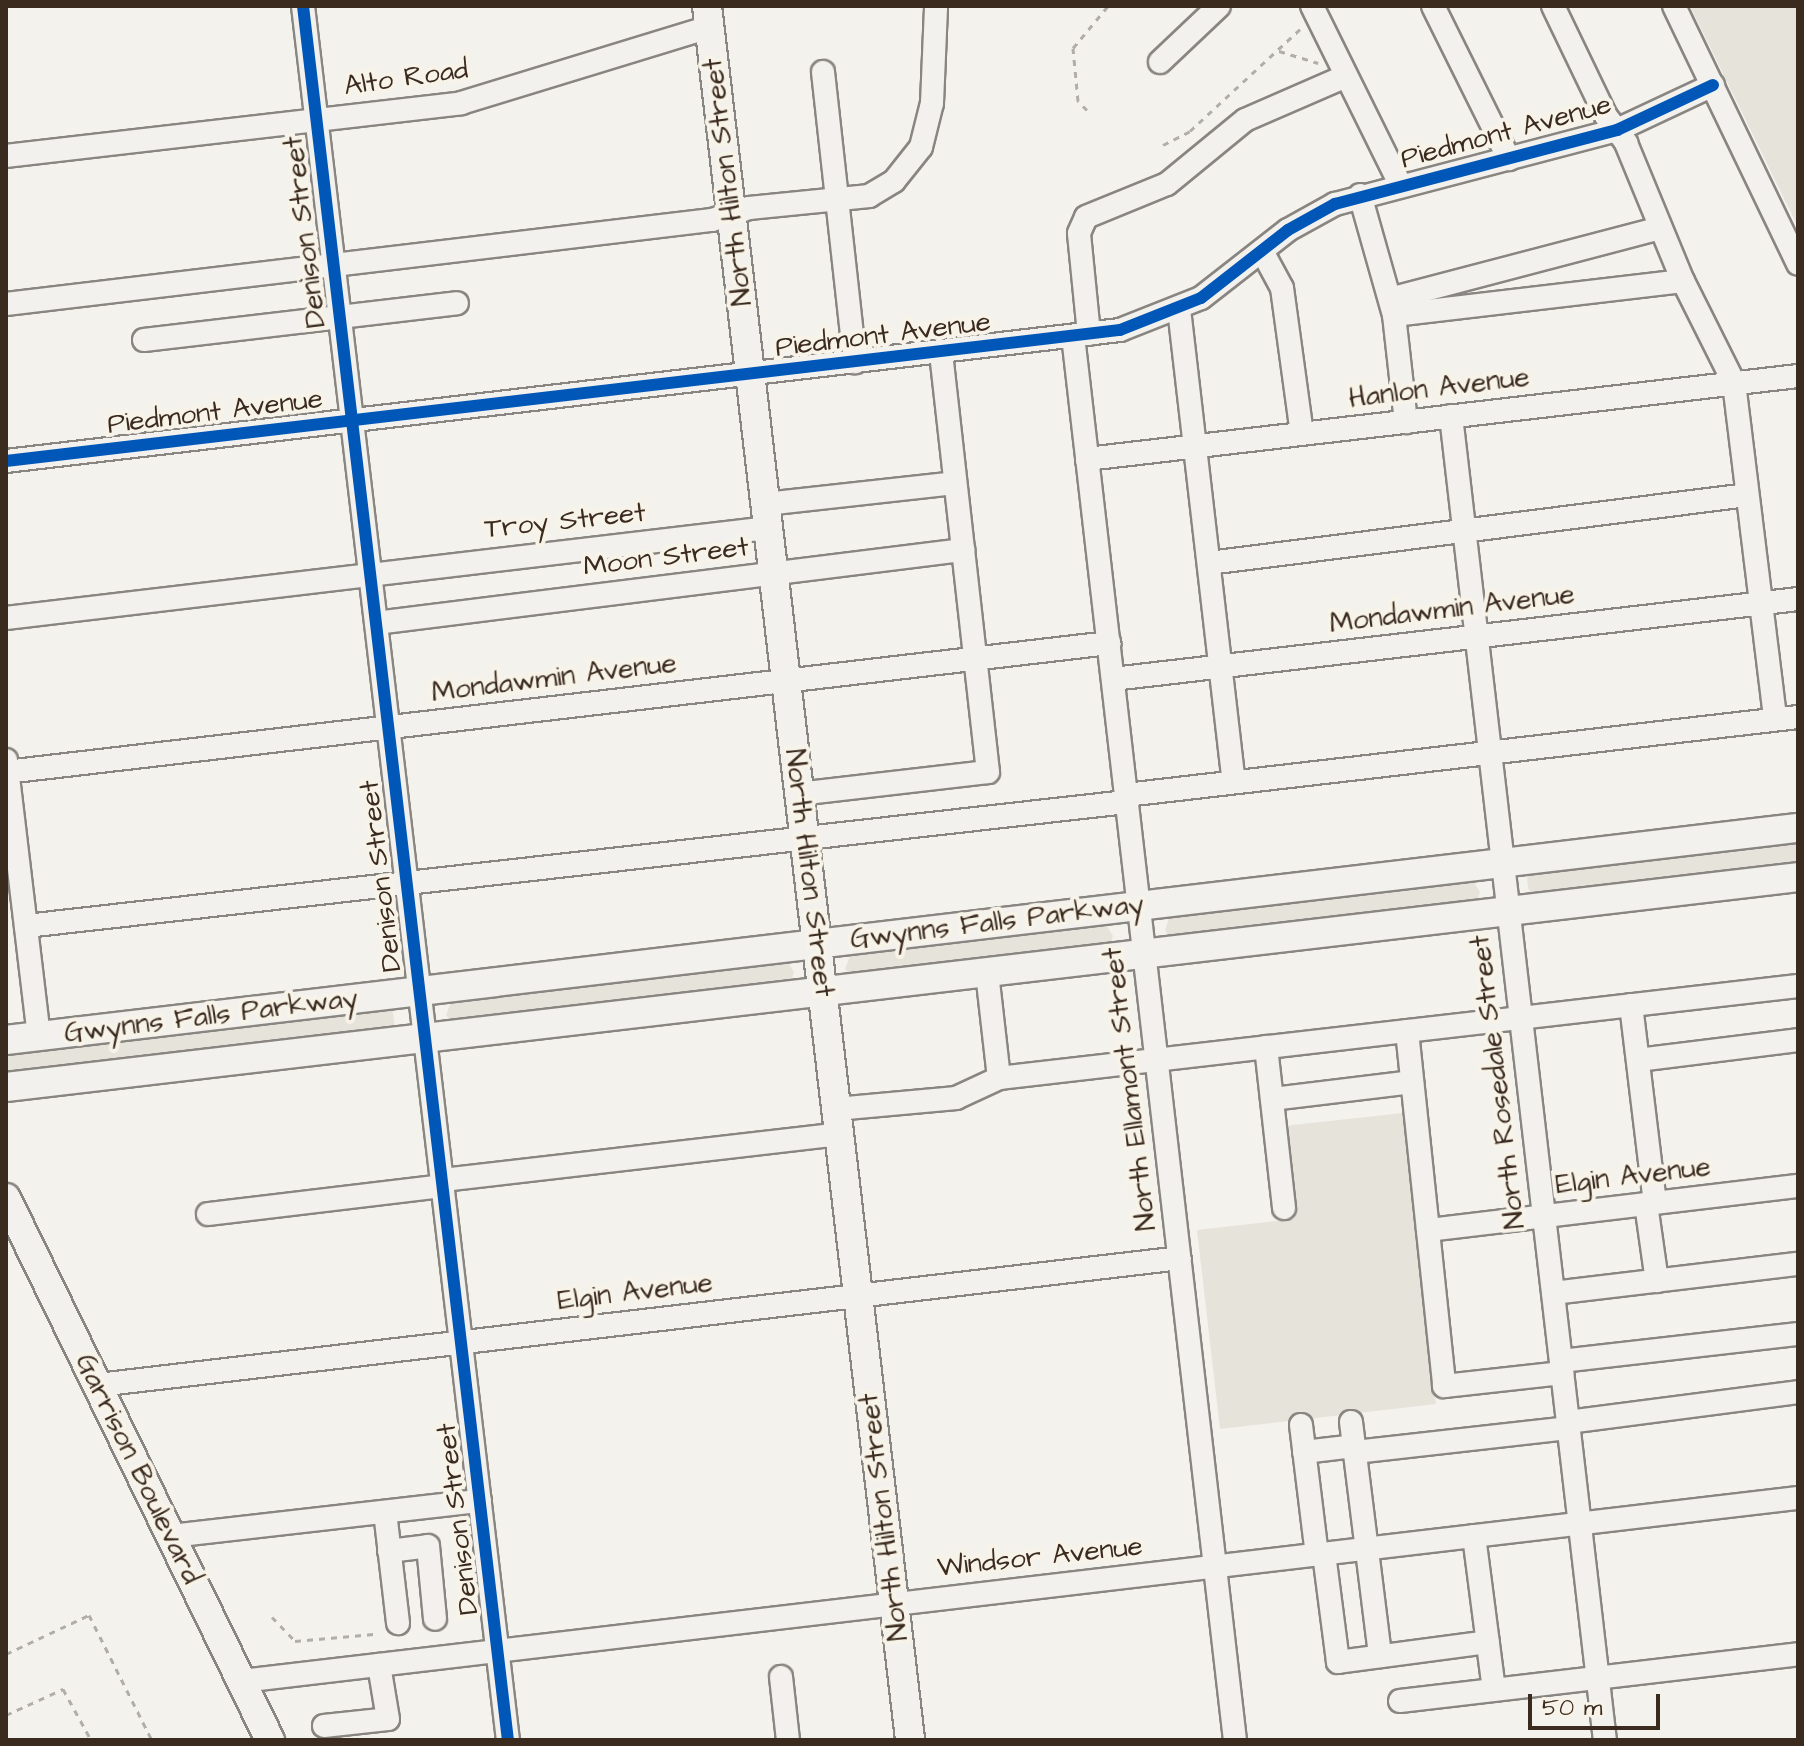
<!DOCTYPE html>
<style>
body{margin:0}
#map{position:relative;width:1804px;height:1746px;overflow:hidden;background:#f4f2ec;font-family:"Architects Daughter",sans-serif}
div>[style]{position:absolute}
.green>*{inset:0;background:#e6e3da}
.path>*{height:3px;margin-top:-1.5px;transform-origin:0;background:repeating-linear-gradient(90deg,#b1aeaa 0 6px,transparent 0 12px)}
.roads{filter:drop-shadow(2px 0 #898580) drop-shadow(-2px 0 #898580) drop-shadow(0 2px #898580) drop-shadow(0 -2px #898580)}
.minor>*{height:22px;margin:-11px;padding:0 11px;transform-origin:11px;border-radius:11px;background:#f2f1ed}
.major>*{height:28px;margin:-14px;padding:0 14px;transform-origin:14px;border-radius:14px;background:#f2f1ed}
.cycleway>*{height:12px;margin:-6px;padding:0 6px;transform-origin:6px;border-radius:6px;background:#0057b8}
span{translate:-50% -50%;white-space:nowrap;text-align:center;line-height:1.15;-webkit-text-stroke:8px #f7f3e8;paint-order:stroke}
.street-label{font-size:28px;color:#3b2a1e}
.frame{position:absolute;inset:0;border:8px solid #3b2a1e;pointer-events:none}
.scale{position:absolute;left:1528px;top:1694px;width:132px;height:36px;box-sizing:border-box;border:4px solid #3b2a1e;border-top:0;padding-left:10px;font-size:24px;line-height:28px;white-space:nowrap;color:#3b2a1e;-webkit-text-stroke:6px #f7f3e8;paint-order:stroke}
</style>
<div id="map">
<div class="green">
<div style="clip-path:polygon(1690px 6px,1798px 6px,1798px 227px)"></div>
<div style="clip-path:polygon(1798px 837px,1798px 870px,1532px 896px,1528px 887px,1527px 877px,1533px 871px)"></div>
<div style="clip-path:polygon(1471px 878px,1480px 892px,1477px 902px,1169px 937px,1165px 930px,1171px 913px)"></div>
<div style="clip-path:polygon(1104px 921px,1113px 936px,1110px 945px,850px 975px,845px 969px,852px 951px)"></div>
<div style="clip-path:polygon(785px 958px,794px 972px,791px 982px,451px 1021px,446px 1015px,453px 997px)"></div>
<div style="clip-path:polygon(392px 1006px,395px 1028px,6px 1077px,6px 1048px)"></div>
<div style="clip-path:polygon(1403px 1113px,1436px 1404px,1220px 1429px,1197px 1230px,1294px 1219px,1284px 1126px)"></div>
</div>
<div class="path">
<div style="left:1279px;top:51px;width:41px;rotate:17.1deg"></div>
<div style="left:1087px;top:110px;width:13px;rotate:-135deg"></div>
<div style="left:1078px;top:101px;width:53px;rotate:-95.4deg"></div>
<div style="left:1073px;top:48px;width:55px;rotate:-50.2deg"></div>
<div style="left:1163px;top:145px;width:30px;rotate:-27deg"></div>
<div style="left:1190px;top:131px;width:150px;rotate:-42.8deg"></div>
<div style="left:272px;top:1617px;width:33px;rotate:46deg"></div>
<div style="left:295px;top:1641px;width:79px;rotate:-5.1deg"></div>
<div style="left:6px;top:1654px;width:92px;rotate:-25.2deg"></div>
<div style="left:89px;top:1615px;width:140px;rotate:63.3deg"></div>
<div style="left:6px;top:1715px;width:63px;rotate:-24.5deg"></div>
<div style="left:63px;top:1689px;width:58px;rotate:61.2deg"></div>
</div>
<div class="roads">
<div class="minor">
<div style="left:303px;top:6px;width:1746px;rotate:83.26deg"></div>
<div style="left:1312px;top:6px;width:201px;rotate:63.7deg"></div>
<div style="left:1433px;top:6px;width:171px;rotate:63.6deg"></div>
<div style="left:1553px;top:6px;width:122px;rotate:64.3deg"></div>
<div style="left:1606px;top:116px;width:34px;rotate:53deg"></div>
<div style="left:1626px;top:143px;width:149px;rotate:67.6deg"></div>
<div style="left:1683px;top:281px;width:114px;rotate:63.4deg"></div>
<div style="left:1734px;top:383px;width:338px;rotate:83deg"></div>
<div style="left:1674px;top:6px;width:286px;rotate:64.3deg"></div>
<div style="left:1160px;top:62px;width:81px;rotate:-43.5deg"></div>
<div style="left:823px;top:72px;width:292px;rotate:83.7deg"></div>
<div style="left:6px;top:156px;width:458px;rotate:-6.6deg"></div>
<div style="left:461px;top:103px;width:260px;rotate:-17deg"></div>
<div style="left:1360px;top:195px;width:125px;rotate:74.2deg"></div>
<div style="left:1394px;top:315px;width:108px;rotate:83.6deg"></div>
<div style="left:1262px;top:251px;width:42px;rotate:61.6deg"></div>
<div style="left:1282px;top:288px;width:147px;rotate:82.2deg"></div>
<div style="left:1390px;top:299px;width:279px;rotate:-14.7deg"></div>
<div style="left:6px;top:304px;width:711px;rotate:-6.79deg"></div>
<div style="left:712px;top:220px;width:39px;rotate:-18deg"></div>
<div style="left:749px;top:208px;width:121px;rotate:-5.7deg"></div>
<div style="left:869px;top:196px;width:29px;rotate:-31deg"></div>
<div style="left:894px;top:181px;width:43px;rotate:-51.5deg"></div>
<div style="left:921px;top:147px;width:45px;rotate:-76deg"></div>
<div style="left:932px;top:103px;width:97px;rotate:-87.6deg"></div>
<div style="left:1179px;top:309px;width:476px;rotate:83.4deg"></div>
<div style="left:1394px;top:315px;width:291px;rotate:-6.7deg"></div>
<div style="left:1089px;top:334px;width:101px;rotate:-95.7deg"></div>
<div style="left:1079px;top:233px;width:17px;rotate:-66deg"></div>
<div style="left:1086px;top:217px;width:87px;rotate:-22.2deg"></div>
<div style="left:1167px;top:184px;width:101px;rotate:-39.4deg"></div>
<div style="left:1245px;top:120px;width:110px;rotate:-23.5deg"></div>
<div style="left:1073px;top:336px;width:1413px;rotate:83.42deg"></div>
<div style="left:144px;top:340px;width:315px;rotate:-6.7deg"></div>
<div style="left:1451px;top:416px;width:1333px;rotate:83.37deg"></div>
<div style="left:1087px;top:459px;width:716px;rotate:-6.66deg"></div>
<div style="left:6px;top:461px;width:1122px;rotate:-6.71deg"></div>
<div style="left:1120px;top:330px;width:87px;rotate:-21.6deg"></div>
<div style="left:1201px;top:298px;width:110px;rotate:-38deg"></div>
<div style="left:1288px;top:230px;width:54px;rotate:-29deg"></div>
<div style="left:1335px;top:204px;width:292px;rotate:-14.7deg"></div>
<div style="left:1617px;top:130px;width:106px;rotate:-25.1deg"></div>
<div style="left:765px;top:504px;width:191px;rotate:-6.3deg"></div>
<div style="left:1209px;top:563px;width:542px;rotate:-7.2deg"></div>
<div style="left:6px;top:618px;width:766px;rotate:-6.74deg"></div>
<div style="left:376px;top:623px;width:592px;rotate:-7.09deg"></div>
<div style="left:1113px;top:679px;width:690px;rotate:-6.66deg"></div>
<div style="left:6px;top:760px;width:278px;rotate:83.2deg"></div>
<div style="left:6px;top:772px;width:1111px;rotate:-6.67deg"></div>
<div style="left:798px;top:794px;width:191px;rotate:-6.6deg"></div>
<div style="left:988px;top:772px;width:423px;rotate:-96.4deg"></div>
<div style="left:1126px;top:795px;width:677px;rotate:-6.62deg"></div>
<div style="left:26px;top:926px;width:1107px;rotate:-6.43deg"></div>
<div style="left:1631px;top:1005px;width:199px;rotate:83.1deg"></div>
<div style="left:1407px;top:1031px;width:357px;rotate:84deg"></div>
<div style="left:1444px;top:1386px;width:119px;rotate:-6.3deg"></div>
<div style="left:1266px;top:1047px;width:162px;rotate:83.6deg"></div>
<div style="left:1638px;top:1060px;width:161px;rotate:-7.1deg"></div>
<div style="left:999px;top:1078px;width:804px;rotate:-6.57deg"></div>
<div style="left:1272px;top:1099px;width:141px;rotate:-6.9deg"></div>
<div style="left:836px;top:1109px;width:121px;rotate:-5.2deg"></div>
<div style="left:956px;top:1098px;width:47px;rotate:-24.9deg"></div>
<div style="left:999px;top:1078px;width:107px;rotate:-96.5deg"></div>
<div style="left:443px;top:1180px;width:399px;rotate:-6.6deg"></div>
<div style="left:1646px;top:1204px;width:78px;rotate:81.9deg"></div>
<div style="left:208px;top:1214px;width:237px;rotate:-6.8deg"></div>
<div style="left:1428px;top:1230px;width:373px;rotate:-6.8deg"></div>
<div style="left:1553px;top:1293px;width:247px;rotate:-6.8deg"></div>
<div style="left:1561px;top:1361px;width:239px;rotate:-6.5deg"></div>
<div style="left:98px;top:1385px;width:1089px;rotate:-6.69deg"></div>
<div style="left:1351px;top:1422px;width:236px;rotate:82.9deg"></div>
<div style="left:1568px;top:1422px;width:232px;rotate:-7.4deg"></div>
<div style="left:1301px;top:1425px;width:131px;rotate:83deg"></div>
<div style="left:1304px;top:1452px;width:50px;rotate:-6.8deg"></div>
<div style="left:1355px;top:1452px;width:214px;rotate:-6.4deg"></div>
<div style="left:385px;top:1512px;width:112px;rotate:83.3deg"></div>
<div style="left:171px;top:1536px;width:311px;rotate:-6.5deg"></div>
<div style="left:1474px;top:1536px;width:155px;rotate:82.6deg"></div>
<div style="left:389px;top:1551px;width:39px;rotate:-7deg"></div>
<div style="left:428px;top:1546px;width:73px;rotate:84.5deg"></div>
<div style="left:1324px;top:1554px;width:109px;rotate:82.6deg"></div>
<div style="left:1338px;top:1662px;width:151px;rotate:-7.6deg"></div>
<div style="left:781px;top:1677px;width:63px;rotate:83.7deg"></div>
<div style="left:242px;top:1681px;width:1567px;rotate:-6.71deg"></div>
<div style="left:1400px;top:1701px;width:401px;rotate:-6.7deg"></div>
<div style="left:324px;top:1726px;width:64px;rotate:-6.2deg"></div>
<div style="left:388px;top:1719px;width:55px;rotate:-99.5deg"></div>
</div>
<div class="major">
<div style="left:707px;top:6px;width:1746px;rotate:83.32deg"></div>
<div style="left:6px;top:1040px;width:1804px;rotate:-6.75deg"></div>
<div style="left:6px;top:1087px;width:1804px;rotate:-6.68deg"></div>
<div style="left:6px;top:1198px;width:603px;rotate:64.03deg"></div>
</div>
</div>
<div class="cycleway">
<div style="left:303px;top:6px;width:1746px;rotate:83.26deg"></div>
<div style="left:6px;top:461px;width:1122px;rotate:-6.71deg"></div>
<div style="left:1120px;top:330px;width:87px;rotate:-21.6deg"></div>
<div style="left:1201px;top:298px;width:110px;rotate:-38deg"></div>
<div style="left:1288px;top:230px;width:54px;rotate:-29deg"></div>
<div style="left:1335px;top:204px;width:292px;rotate:-14.7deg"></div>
<div style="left:1617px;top:130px;width:106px;rotate:-25.1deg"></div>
</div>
<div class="street-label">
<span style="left:406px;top:78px;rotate:-8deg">Alto Road</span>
<span style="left:1506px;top:132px;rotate:-15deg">Piedmont Avenue</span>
<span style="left:728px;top:182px;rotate:-97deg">North Hilton Street</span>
<span style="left:305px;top:232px;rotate:-97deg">Denison Street</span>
<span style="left:883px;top:335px;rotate:-7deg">Piedmont Avenue</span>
<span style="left:1439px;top:388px;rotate:-7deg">Hanlon Avenue</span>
<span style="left:215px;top:412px;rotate:-7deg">Piedmont Avenue</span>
<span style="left:565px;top:521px;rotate:-6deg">Troy Street</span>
<span style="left:666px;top:557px;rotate:-7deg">Moon Street</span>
<span style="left:1452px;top:609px;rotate:-7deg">Mondawmin Avenue</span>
<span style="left:554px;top:678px;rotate:-7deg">Mondawmin Avenue</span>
<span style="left:809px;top:873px;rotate:83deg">North Hilton Street</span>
<span style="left:381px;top:876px;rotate:-97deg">Denison Street</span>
<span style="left:997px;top:922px;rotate:-7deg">Gwynns Falls Parkway</span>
<span style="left:211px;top:1016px;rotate:-7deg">Gwynns Falls Parkway</span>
<span style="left:1498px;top:1082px;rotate:-97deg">North Rosedale Street</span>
<span style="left:1130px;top:1089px;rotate:-97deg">North Ellamont Street</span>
<span style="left:1633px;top:1176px;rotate:-7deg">Elgin Avenue</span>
<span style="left:635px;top:1292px;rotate:-7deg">Elgin Avenue</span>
<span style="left:138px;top:1469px;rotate:64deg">Garrison Boulevard</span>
<span style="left:884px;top:1517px;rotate:-97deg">North Hilton Street</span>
<span style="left:458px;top:1519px;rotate:-97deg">Denison Street</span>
<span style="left:1040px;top:1557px;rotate:-6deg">Windsor Avenue</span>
</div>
<div class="frame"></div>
<div class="scale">50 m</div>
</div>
